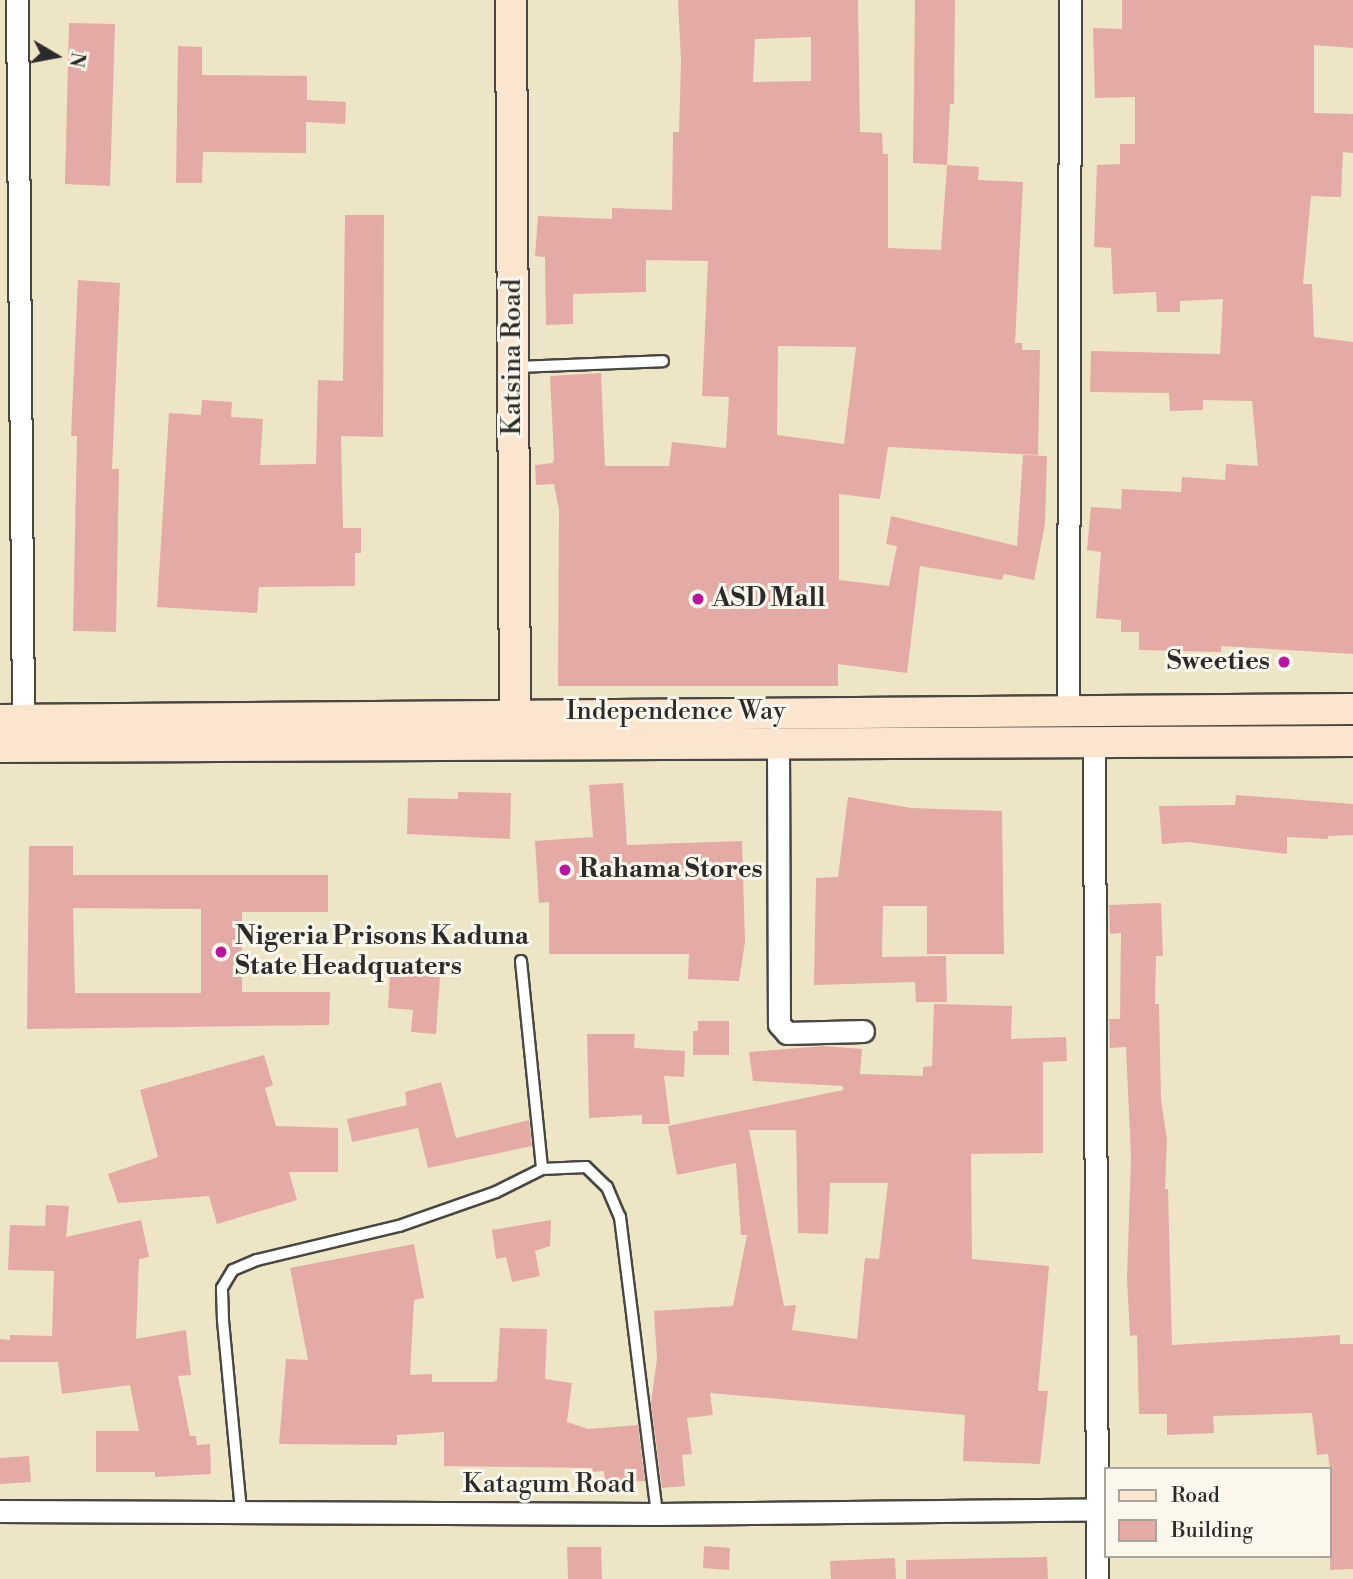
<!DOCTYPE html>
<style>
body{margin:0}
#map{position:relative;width:1353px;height:1579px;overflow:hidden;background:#eee5c6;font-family:"Libre Bodoni",serif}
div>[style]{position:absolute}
.building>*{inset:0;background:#e4aba6}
.roads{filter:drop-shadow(2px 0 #484742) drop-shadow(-2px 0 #484742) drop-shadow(0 2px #484742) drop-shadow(0 -2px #484742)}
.lane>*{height:10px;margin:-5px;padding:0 5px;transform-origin:5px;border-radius:5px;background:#fff}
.street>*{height:21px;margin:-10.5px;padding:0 10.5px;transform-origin:10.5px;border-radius:10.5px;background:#fff}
.secondary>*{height:30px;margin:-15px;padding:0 15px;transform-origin:15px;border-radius:15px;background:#fce5cf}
.dots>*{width:19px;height:19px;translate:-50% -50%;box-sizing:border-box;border:4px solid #fbf7ec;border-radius:50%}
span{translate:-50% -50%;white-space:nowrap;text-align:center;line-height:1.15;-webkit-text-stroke:6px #fbf7ec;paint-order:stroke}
.street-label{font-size:26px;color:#2b2b2b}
.poi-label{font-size:26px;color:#2b2b2b;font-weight:700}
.left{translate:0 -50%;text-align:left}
.right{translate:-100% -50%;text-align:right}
.legend{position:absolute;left:1104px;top:1467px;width:228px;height:91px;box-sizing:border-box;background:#fbf7ec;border:2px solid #a8a59f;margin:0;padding:9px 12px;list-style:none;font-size:21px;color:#2b2b2b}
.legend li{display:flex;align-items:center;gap:14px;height:35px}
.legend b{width:35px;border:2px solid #a8a59f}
.north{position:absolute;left:21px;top:21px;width:70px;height:70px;-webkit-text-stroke:5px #fbf7ec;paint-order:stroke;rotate:100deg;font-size:19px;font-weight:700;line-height:28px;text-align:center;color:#2b2b2b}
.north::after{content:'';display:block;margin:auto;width:24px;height:32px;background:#2b2b2b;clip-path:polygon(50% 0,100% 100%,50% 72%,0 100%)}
</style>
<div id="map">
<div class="building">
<div style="clip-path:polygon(evenodd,678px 0,858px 0,860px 132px,882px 133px,883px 154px,888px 154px,888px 248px,941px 250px,947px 165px,979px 167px,978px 180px,1023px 182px,1015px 343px,1022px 343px,1022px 350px,1040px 350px,1038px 455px,888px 447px,880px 499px,839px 494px,839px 580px,889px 586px,897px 546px,886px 544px,891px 516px,1017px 546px,1023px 455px,1047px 456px,1045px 524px,1034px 580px,1004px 574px,1002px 580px,920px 566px,907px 673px,838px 664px,838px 686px,558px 686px,559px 510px,554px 484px,536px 485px,535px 465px,553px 463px,554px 458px,550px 376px,601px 373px,605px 466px,669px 466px,672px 442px,726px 448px,729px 397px,702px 396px,708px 261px,646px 260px,646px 292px,573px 294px,573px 324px,546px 325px,545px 257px,535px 256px,538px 216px,612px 219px,612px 208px,672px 210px,673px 132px,679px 132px,681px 62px,678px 0,811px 37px,811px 81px,753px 82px,755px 39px,811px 37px,678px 0,778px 346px,856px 347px,844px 444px,777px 435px,778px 346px)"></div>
<div style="clip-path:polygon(915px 0,955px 0,954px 104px,950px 104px,947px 165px,913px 163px)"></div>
<div style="clip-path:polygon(1122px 0,1353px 0,1353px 48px,1314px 45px,1314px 113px,1353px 114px,1353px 153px,1343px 152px,1341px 197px,1311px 196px,1303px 284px,1312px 284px,1314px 337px,1353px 342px,1353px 654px,1221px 646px,1221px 652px,1139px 650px,1139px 632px,1121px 632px,1121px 620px,1096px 618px,1101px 552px,1087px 550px,1091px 507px,1121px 509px,1122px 489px,1181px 492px,1182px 477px,1225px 480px,1226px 464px,1258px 466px,1252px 401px,1203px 400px,1203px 410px,1170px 411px,1169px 393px,1090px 392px,1091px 351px,1220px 354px,1223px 299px,1180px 301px,1180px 312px,1157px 312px,1156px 292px,1113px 294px,1111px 248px,1094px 247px,1097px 165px,1120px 164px,1120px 144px,1135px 144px,1135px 97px,1095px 98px,1093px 28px,1122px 29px)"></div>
<div style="clip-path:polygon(69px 23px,115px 24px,110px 186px,65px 184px)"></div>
<div style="clip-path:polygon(178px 46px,202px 47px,202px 75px,307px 76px,307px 100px,346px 102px,345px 124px,306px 122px,306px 153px,203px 152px,202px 183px,176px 183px)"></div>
<div style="clip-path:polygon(345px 215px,384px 215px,383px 437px,341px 436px,343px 528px,361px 528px,361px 553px,355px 553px,355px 586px,259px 587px,257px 613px,157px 607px,169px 413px,201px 415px,202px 400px,232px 402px,231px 417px,263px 419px,260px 465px,316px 464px,318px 380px,343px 381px)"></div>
<div style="clip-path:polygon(78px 280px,120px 283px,112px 469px,119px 469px,116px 632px,73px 631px,77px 436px,71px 436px)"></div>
<div style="clip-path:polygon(623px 783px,627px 845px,742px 841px,745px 942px,739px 981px,688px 979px,689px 954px,549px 954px,549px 902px,539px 903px,535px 841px,593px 837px,589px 785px)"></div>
<div style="clip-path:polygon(458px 792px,511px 793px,510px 839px,407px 834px,408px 798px,458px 799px)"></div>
<div style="clip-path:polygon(1236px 795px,1353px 804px,1353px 835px,1328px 836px,1328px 839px,1287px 837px,1287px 854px,1188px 842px,1162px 844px,1159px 806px,1235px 805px)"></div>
<div style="clip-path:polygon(848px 797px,911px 808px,1002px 811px,1004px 954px,927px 954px,927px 906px,883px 906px,882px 957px,946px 956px,947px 1002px,916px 1002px,915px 982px,814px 985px,816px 878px,838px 877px)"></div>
<div style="clip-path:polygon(evenodd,29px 846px,73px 846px,73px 875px,328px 875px,328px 912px,242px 912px,242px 992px,330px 992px,329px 1025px,27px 1029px,29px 846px,73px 908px,201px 909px,201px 993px,75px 993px,73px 908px)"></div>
<div style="clip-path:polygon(1161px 903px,1163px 956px,1156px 956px,1155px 1004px,1159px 1004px,1161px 1100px,1167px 1140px,1165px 1189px,1168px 1189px,1172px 1345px,1340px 1335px,1340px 1344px,1353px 1344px,1353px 1569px,1330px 1570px,1330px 1469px,1328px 1454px,1317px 1455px,1312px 1413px,1213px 1416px,1214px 1433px,1167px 1435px,1167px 1414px,1139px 1414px,1137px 1335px,1130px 1336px,1127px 1279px,1131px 1156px,1126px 1047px,1110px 1048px,1109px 1019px,1120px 1019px,1121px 933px,1110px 934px,1109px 905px)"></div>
<div style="clip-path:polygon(390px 974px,440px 977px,436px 1034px,411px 1032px,413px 1010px,388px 1008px)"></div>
<div style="clip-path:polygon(evenodd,934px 1004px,1012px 1006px,1011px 1039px,1066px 1037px,1067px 1061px,1043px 1062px,1043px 1153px,971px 1154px,972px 1259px,1049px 1266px,1038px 1391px,1048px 1391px,1040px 1464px,963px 1461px,965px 1415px,710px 1393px,713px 1415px,687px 1418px,692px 1454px,682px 1455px,685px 1486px,662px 1488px,651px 1403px,657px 1359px,654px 1311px,733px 1306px,747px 1235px,741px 1235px,736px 1163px,677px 1175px,668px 1126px,843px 1090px,843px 1086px,753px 1081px,749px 1052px,824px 1046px,862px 1049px,860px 1074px,923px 1076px,923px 1067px,932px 1066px,934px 1004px,749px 1130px,796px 1130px,798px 1233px,828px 1234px,830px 1183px,888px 1183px,879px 1259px,865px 1258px,857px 1339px,792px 1330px,796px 1305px,784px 1306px,749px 1130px)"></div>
<div style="clip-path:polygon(698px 1021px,729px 1021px,729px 1055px,693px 1055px,693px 1031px,698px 1031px)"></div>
<div style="clip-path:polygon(587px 1034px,635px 1034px,634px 1048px,685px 1051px,684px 1077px,664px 1076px,670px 1124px,642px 1124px,642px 1115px,589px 1118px)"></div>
<div style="clip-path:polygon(264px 1055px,273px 1085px,265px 1088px,276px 1126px,338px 1128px,338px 1172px,289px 1172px,297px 1200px,217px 1224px,209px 1196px,118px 1203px,108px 1174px,158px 1157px,140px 1090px)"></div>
<div style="clip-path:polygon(441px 1082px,456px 1138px,529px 1120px,532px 1146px,428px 1168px,418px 1128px,352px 1142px,347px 1119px,407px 1105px,405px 1092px)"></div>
<div style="clip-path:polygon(46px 1205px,69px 1206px,66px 1237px,141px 1220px,149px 1257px,139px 1259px,136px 1339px,186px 1330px,191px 1375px,178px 1376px,190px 1436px,196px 1436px,197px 1445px,210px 1444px,211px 1474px,155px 1477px,155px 1472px,96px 1472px,96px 1431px,139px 1431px,130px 1385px,62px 1394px,58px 1362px,0 1362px,0 1339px,10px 1340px,10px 1335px,52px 1336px,54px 1271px,8px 1270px,10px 1225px,45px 1226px)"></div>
<div style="clip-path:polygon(551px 1220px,550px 1246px,535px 1251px,540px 1276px,512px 1282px,506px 1257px,496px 1259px,492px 1230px)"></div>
<div style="clip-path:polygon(414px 1244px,424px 1298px,414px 1300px,410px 1375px,432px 1374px,432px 1382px,493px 1382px,497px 1380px,500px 1328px,547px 1329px,545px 1379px,572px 1383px,567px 1422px,588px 1429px,638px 1425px,645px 1481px,605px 1483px,604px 1471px,593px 1472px,592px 1468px,444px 1466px,444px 1432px,397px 1435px,397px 1445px,279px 1444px,286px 1359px,308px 1360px,290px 1268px)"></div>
<div style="clip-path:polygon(29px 1456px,31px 1482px,0 1484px,0 1458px)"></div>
<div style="clip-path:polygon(704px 1546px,730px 1548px,729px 1570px,703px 1568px)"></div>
<div style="clip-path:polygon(567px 1547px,601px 1547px,602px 1579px,568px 1579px)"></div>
<div style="clip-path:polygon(1047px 1557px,1048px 1579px,906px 1579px,906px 1560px)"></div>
<div style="clip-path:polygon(895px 1558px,896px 1579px,831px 1579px,830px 1561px)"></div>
</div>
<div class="roads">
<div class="lane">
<div style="left:516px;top:367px;width:147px;rotate:-2.3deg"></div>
<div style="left:521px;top:961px;width:209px;rotate:84.2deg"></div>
<div style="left:542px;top:1169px;width:44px;rotate:-2.6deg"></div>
<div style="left:586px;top:1167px;width:29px;rotate:44deg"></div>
<div style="left:607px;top:1187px;width:33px;rotate:67deg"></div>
<div style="left:620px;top:1217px;width:299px;rotate:82.9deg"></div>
<div style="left:241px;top:1511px;width:193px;rotate:-95.4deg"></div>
<div style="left:223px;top:1319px;width:31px;rotate:-92deg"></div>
<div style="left:222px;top:1288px;width:21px;rotate:-59deg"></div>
<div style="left:233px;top:1270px;width:26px;rotate:-23deg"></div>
<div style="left:257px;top:1260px;width:146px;rotate:-13.5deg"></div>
<div style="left:399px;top:1226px;width:103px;rotate:-19.3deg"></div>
<div style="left:496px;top:1192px;width:51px;rotate:-26.6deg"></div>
</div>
<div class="street">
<div style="left:17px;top:0;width:720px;rotate:89.52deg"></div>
<div style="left:1068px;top:709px;width:709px;rotate:-89.84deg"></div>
<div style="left:778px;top:745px;width:279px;rotate:89.8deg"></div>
<div style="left:779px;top:1024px;width:12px;rotate:48deg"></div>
<div style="left:787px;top:1033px;width:76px;rotate:-1.5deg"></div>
<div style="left:1094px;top:745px;width:834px;rotate:89.79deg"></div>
<div style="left:0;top:1511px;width:657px;rotate:0.26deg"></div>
<div style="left:657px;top:1514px;width:441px;rotate:-0.6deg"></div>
</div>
<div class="secondary">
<div style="left:511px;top:0;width:713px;rotate:89.68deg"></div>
<div style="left:0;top:720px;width:1353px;rotate:-0.47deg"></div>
<div style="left:0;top:747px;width:1353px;rotate:-0.25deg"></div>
</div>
</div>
<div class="dots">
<div style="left:698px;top:599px;background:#b5179e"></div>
<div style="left:1284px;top:662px;background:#b5179e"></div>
<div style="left:565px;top:870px;background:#b5179e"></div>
<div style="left:221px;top:952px;background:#b5179e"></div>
</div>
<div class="street-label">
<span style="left:513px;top:357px;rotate:-90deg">Katsina Road</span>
<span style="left:676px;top:712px">Independence Way</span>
<span style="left:549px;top:1485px">Katagum Road</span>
</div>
<div class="poi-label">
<span class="left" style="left:712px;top:599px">ASD Mall</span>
<span class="right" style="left:1270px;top:662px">Sweeties</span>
<span class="left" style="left:579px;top:870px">Rahama Stores</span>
<span class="left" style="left:235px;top:952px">Nigeria Prisons Kaduna<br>State Headquaters</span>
</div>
<ul class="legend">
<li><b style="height:9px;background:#fce5cf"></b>Road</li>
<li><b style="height:19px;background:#e4aba6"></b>Building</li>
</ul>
<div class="north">N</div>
</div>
